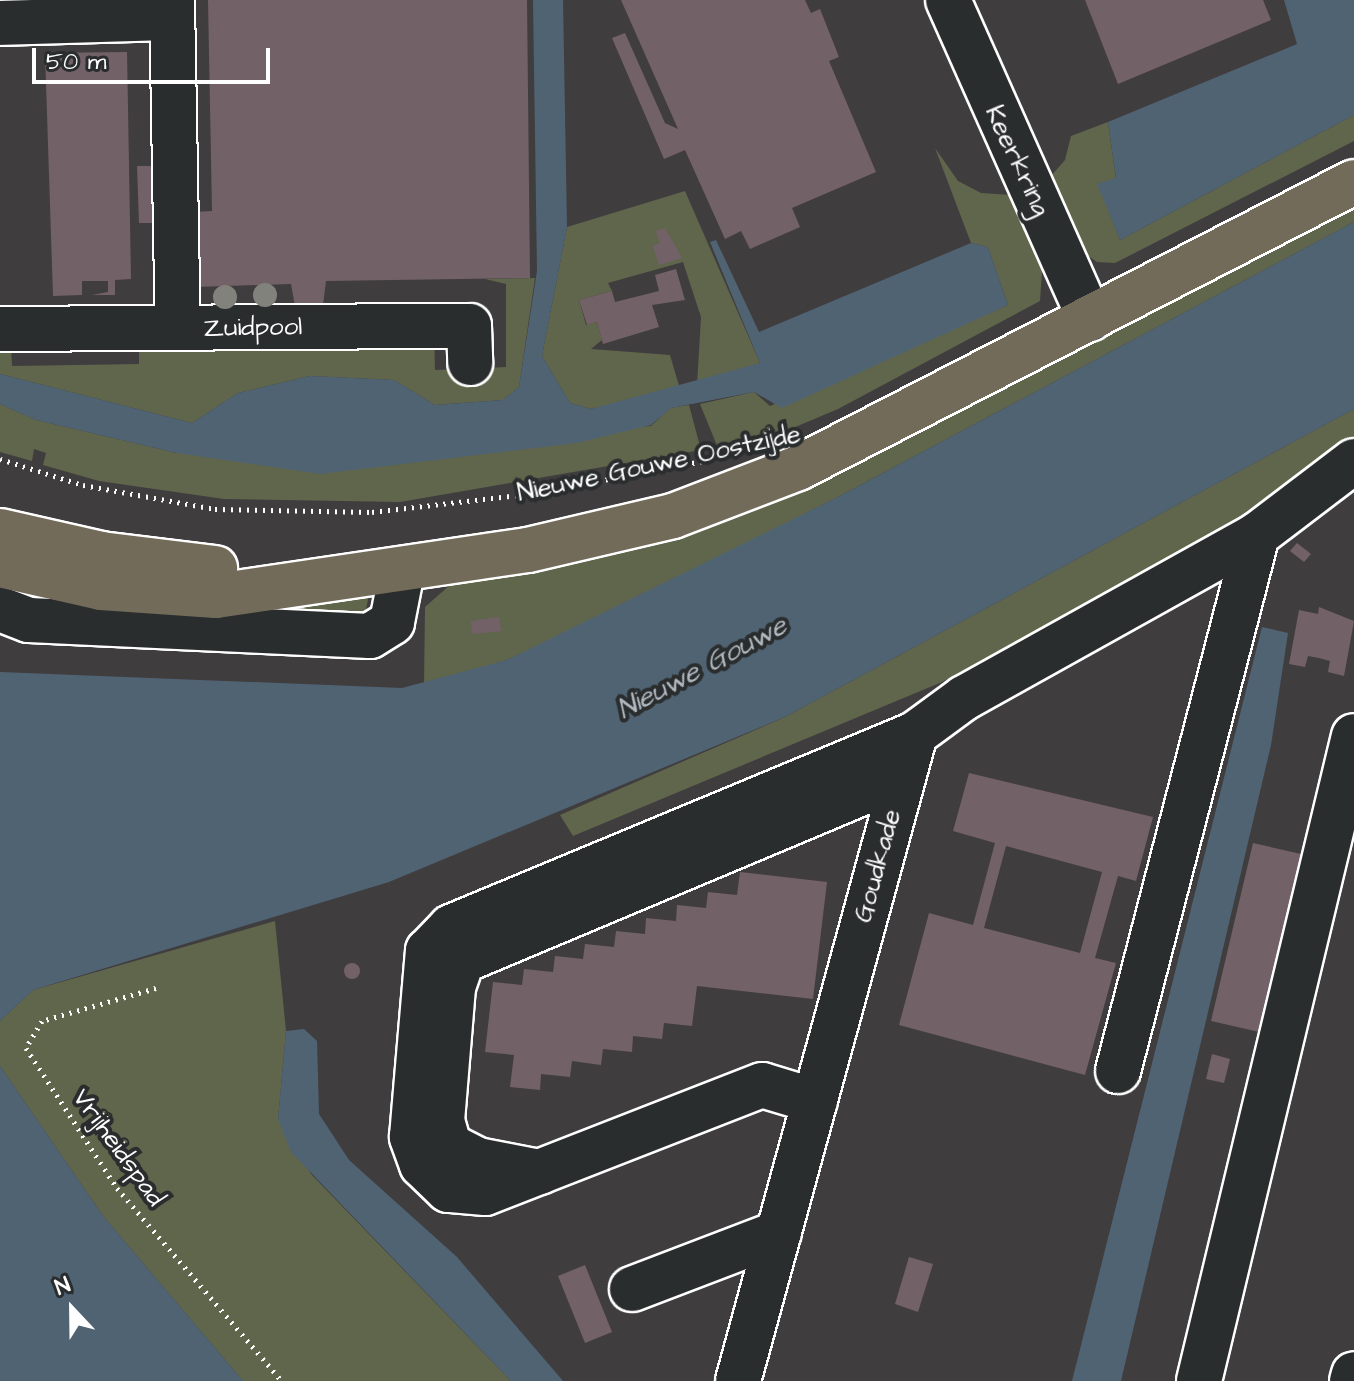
<!DOCTYPE html>
<style>
body{margin:0}
#map{position:relative;width:1354px;height:1381px;overflow:hidden;background:#403d3f;font-family:"Architects Daughter",sans-serif}
div>[style]{position:absolute}
.green>*{inset:0;background:#60664c}
.water>*{inset:0;background:#506373}
.building>*{inset:0;background:#736168}
.round{border-radius:50%}
.path>*{height:5px;margin-top:-2.5px;transform-origin:0;background:repeating-linear-gradient(90deg,#fff 0 2px,transparent 0 8px)}
.roads{filter:drop-shadow(2px 0 #fff) drop-shadow(-2px 0 #fff) drop-shadow(0 2px #fff) drop-shadow(0 -2px #fff)}
.minor>*{height:44px;margin:-22px;padding:0 22px;transform-origin:22px;border-radius:22px;background:#2a2d2e}
.major>*{height:44px;margin:-22px;padding:0 22px;transform-origin:22px;border-radius:22px;background:#736b5a}
.trees>*{width:24px;height:24px;margin:-12px;border-radius:50%;background:#81827c}
span{translate:-50% -50%;white-space:nowrap;text-align:center;line-height:1.15;-webkit-text-stroke:8px #2a2d2e;paint-order:stroke}
.street-label{font-size:26px;color:#fff}
.water-label{font-size:28px;color:#b0b9c0;font-style:italic}
.north{position:absolute;left:32px;top:1269px;width:80px;height:80px;-webkit-text-stroke:6px #2a2d2e;paint-order:stroke;rotate:338deg;font-size:22px;font-weight:700;line-height:32px;text-align:center;color:#fff}
.north::after{content:'';display:block;margin:auto;width:28px;height:36px;background:#fff;clip-path:polygon(50% 0,100% 100%,50% 72%,0 100%)}
.scale{position:absolute;left:32px;top:48px;width:238px;height:36px;box-sizing:border-box;border:4px solid #fff;border-top:0;padding-left:10px;font-size:24px;line-height:28px;white-space:nowrap;color:#fff;-webkit-text-stroke:6px #2a2d2e;paint-order:stroke}
</style>
<div id="map">
<div class="green">
<div style="clip-path:polygon(1354px 115px,1354px 141px,1115px 263px,1097px 262px,1075px 247px,1044px 184px,1065px 160px,1071px 136px,1108px 122px,1116px 179px,1098px 184px,1120px 240px)"></div>
<div style="clip-path:polygon(935px 148px,958px 181px,981px 193px,1012px 195px,1042px 271px,1040px 301px,838px 409px,781px 433px,718px 448px,700px 404px,754px 392px,770px 406px,1008px 305px,988px 247px,971px 243px)"></div>
<div style="clip-path:polygon(685px 191px,760px 363px,697px 385px,701px 317px,683px 262px,608px 283px,612px 291px,579px 300px,586px 325px,597px 322px,602px 340px,591px 349px,670px 355px,680px 389px,591px 409px,570px 403px,542px 356px,567px 227px)"></div>
<div style="clip-path:polygon(1354px 194px,1354px 222px,838px 497px,620px 608px,507px 660px,424px 686px,425px 607px,459px 577px,636px 541px)"></div>
<div style="clip-path:polygon(535px 278px,519px 387px,503px 400px,435px 405px,394px 380px,310px 376px,238px 393px,192px 423px,0 374px,0 345px,11px 344px,12px 366px,139px 364px,139px 342px,434px 334px,435px 370px,458px 369px,458px 383px,485px 382px,486px 368px,506px 367px,506px 284px,485px 279px)"></div>
<div style="clip-path:polygon(0 404px,36px 420px,177px 453px,651px 426px,670px 408px,689px 405px,701px 450px,400px 502px,224px 499px,99px 481px,43px 465px,46px 453px,34px 449px,32px 461px,0 452px)"></div>
<div style="clip-path:polygon(1354px 409px,1354px 442px,1254px 513px,942px 682px,573px 836px,560px 815px,785px 717px)"></div>
<div style="clip-path:polygon(369px 595px,365px 614px,349px 621px,241px 605px)"></div>
<div style="clip-path:polygon(275px 921px,286px 1031px,278px 1119px,311px 1174px,511px 1381px,243px 1381px,103px 1216px,0 1066px,0 1021px,33px 990px)"></div>
</div>
<div class="water">
<div style="clip-path:polygon(533px 0,563px 0,567px 227px,542px 356px,570px 403px,591px 409px,760px 363px,710px 242px,716px 240px,759px 332px,971px 243px,988px 247px,1008px 305px,782px 408px,754px 392px,671px 408px,651px 425px,577px 443px,320px 474px,177px 453px,36px 420px,0 404px,0 374px,192px 423px,238px 393px,310px 376px,394px 380px,435px 405px,503px 400px,519px 387px,537px 271px)"></div>
<div style="clip-path:polygon(1284px 0,1354px 0,1354px 115px,1120px 240px,1097px 184px,1116px 178px,1108px 122px,1297px 44px)"></div>
<div style="clip-path:polygon(1354px 222px,1354px 409px,785px 717px,389px 882px,33px 990px,0 1021px,0 672px,402px 688px,507px 660px,838px 497px)"></div>
<div style="clip-path:polygon(1262px 627px,1288px 633px,1271px 745px,1121px 1381px,1072px 1381px)"></div>
<div style="clip-path:polygon(304px 1029px,317px 1041px,319px 1114px,349px 1160px,457px 1257px,563px 1381px,511px 1381px,291px 1152px,278px 1119px,286px 1031px)"></div>
<div style="clip-path:polygon(0 1066px,103px 1216px,243px 1381px,0 1381px)"></div>
</div>
<div class="building">
<div style="clip-path:polygon(208px 0,527px 0,530px 278px,326px 281px,323px 305px,295px 306px,291px 284px,195px 287px,194px 212px,212px 211px)"></div>
<div style="clip-path:polygon(621px 0,805px 0,811px 13px,820px 9px,839px 57px,829px 61px,876px 172px,792px 208px,800px 227px,750px 249px,741px 231px,725px 239px,685px 150px,664px 159px,612px 38px,625px 33px,665px 123px,678px 129px)"></div>
<div style="clip-path:polygon(1085px 0,1263px 0,1271px 20px,1118px 84px)"></div>
<div style="clip-path:polygon(127px 52px,131px 279px,115px 280px,115px 295px,92px 295px,108px 292px,108px 281px,82px 281px,82px 295px,53px 296px,45px 53px)"></div>
<div style="clip-path:polygon(137px 166px,155px 166px,157px 223px,139px 223px)"></div>
<div style="clip-path:polygon(665px 228px,682px 258px,659px 265px,653px 246px,660px 243px,656px 231px)"></div>
<div style="clip-path:polygon(676px 269px,685px 300px,652px 305px,659px 327px,603px 344px,597px 322px,587px 325px,579px 300px,612px 291px,615px 302px,659px 291px,655px 275px)"></div>
<div style="clip-path:polygon(1297px 543px,1311px 554px,1304px 562px,1290px 551px)"></div>
<div style="clip-path:polygon(1319px 607px,1354px 621px,1344px 676px,1328px 672px,1330px 661px,1319px 658px,1308px 656px,1305px 667px,1289px 664px,1299px 610px,1318px 614px)"></div>
<div style="clip-path:polygon(499px 617px,501px 631px,472px 634px,471px 621px)"></div>
<div style="clip-path:polygon(evenodd,969px 773px,1153px 817px,1136px 881px,1118px 876px,1095px 958px,1116px 963px,1085px 1075px,899px 1025px,929px 913px,973px 925px,995px 843px,953px 831px,969px 773px,1006px 846px,1102px 872px,1080px 953px,984px 928px,1006px 846px)"></div>
<div style="clip-path:polygon(1253px 843px,1310px 856px,1268px 1034px,1211px 1021px)"></div>
<div style="clip-path:polygon(740px 872px,827px 882px,813px 999px,697px 986px,692px 1026px,664px 1023px,662px 1039px,633px 1036px,632px 1052px,603px 1049px,601px 1065px,572px 1061px,570px 1077px,541px 1074px,540px 1090px,510px 1087px,514px 1055px,485px 1052px,493px 982px,522px 985px,524px 969px,553px 972px,555px 956px,583px 959px,585px 944px,614px 947px,616px 931px,645px 934px,646px 918px,676px 921px,677px 905px,706px 908px,708px 892px,737px 895px)"></div>
<div class="round" style="left:344px;top:963px;width:16px;height:16px"></div>
<div style="clip-path:polygon(1212px 1054px,1230px 1059px,1224px 1083px,1206px 1079px)"></div>
<div style="clip-path:polygon(909px 1257px,933px 1264px,918px 1312px,895px 1304px)"></div>
<div style="clip-path:polygon(585px 1265px,612px 1332px,585px 1343px,558px 1276px)"></div>
</div>
<div class="path">
<div style="left:0;top:459px;width:87px;rotate:17.4deg"></div>
<div style="left:83px;top:485px;width:134px;rotate:10.3deg"></div>
<div style="left:215px;top:509px;width:157px;rotate:1.1deg"></div>
<div style="left:372px;top:512px;width:164px;rotate:-6.6deg"></div>
<div style="left:535px;top:493px;width:176px;rotate:-10.8deg"></div>
<div style="left:156px;top:988px;width:119px;rotate:163.9deg"></div>
<div style="left:42px;top:1021px;width:31px;rotate:121deg"></div>
<div style="left:26px;top:1048px;width:167px;rotate:57deg"></div>
<div style="left:117px;top:1188px;width:254px;rotate:49.5deg"></div>
</div>
<div class="roads">
<div class="minor">
<div style="left:172px;top:0;width:328px;rotate:89deg"></div>
<div style="left:948px;top:0;width:349px;rotate:66deg"></div>
<div style="left:0;top:23px;width:172px;rotate:-1.7deg"></div>
<div style="left:0;top:329px;width:469px;rotate:-0.4deg"></div>
<div style="left:469px;top:326px;width:37px;rotate:88deg"></div>
<div style="left:0;top:609px;width:31px;rotate:21deg"></div>
<div style="left:29px;top:620px;width:341px;rotate:2.7deg"></div>
<div style="left:370px;top:636px;width:26px;rotate:-32deg"></div>
<div style="left:392px;top:622px;width:52px;rotate:-78.9deg"></div>
<div style="left:1118px;top:1071px;width:554px;rotate:-75.46deg"></div>
<div style="left:815px;top:1101px;width:55px;rotate:-163.2deg"></div>
<div style="left:762px;top:1085px;width:297px;rotate:158.7deg"></div>
<div style="left:485px;top:1193px;width:37px;rotate:-175deg"></div>
<div style="left:448px;top:1190px;width:36px;rotate:-136deg"></div>
<div style="left:422px;top:1165px;width:30px;rotate:-110deg"></div>
<div style="left:412px;top:1137px;width:187px;rotate:-85.1deg"></div>
<div style="left:428px;top:951px;width:33px;rotate:-46deg"></div>
<div style="left:451px;top:927px;width:503px;rotate:-22.58deg"></div>
<div style="left:540px;top:1172px;width:63px;rotate:-169deg"></div>
<div style="left:478px;top:1160px;width:33px;rotate:-153deg"></div>
<div style="left:449px;top:1145px;width:25px;rotate:-106deg"></div>
<div style="left:442px;top:1121px;width:134px;rotate:-85.3deg"></div>
<div style="left:453px;top:987px;width:28px;rotate:-71deg"></div>
<div style="left:462px;top:961px;width:478px;rotate:-22.8deg"></div>
<div style="left:632px;top:1289px;width:157px;rotate:-20.9deg"></div>
<div style="left:738px;top:1381px;width:671px;rotate:-74.7deg"></div>
<div style="left:915px;top:734px;width:61px;rotate:-36.3deg"></div>
<div style="left:964px;top:698px;width:335px;rotate:-29.1deg"></div>
<div style="left:1257px;top:535px;width:122px;rotate:-37.3deg"></div>
<div style="left:1199px;top:1381px;width:663px;rotate:-76.49deg"></div>
<div style="left:1352px;top:1381px;width:7px;rotate:-74deg"></div>
</div>
<div class="major">
<div style="left:0;top:531px;width:104px;rotate:12.8deg"></div>
<div style="left:101px;top:554px;width:115px;rotate:7deg"></div>
<div style="left:0;top:565px;width:104px;rotate:12.8deg"></div>
<div style="left:101px;top:588px;width:115px;rotate:4deg"></div>
<div style="left:216px;top:596px;width:315px;rotate:-8.4deg"></div>
<div style="left:528px;top:550px;width:149px;rotate:-13.2deg"></div>
<div style="left:673px;top:516px;width:134px;rotate:-21deg"></div>
<div style="left:798px;top:468px;width:625px;rotate:-27.22deg"></div>
</div>
</div>
<div class="trees">
<div style="left:265px;top:295px"></div>
<div style="left:225px;top:297px"></div>
</div>
<div class="street-label">
<span style="left:1017px;top:161px;rotate:65deg">Keerkring</span>
<span style="left:253px;top:328px;rotate:-1deg">Zuidpool</span>
<span style="left:659px;top:464px;rotate:-12deg">Nieuwe Gouwe Oostzijde</span>
<span style="left:878px;top:866px;rotate:-75deg">Goudkade</span>
<span style="left:118px;top:1148px;rotate:54deg">Vrijheidspad</span>
</div>
<div class="water-label">
<span style="left:702px;top:668px;rotate:-28deg">Nieuwe Gouwe</span>
</div>
<div class="north">N</div>
<div class="scale">50 m</div>
</div>
